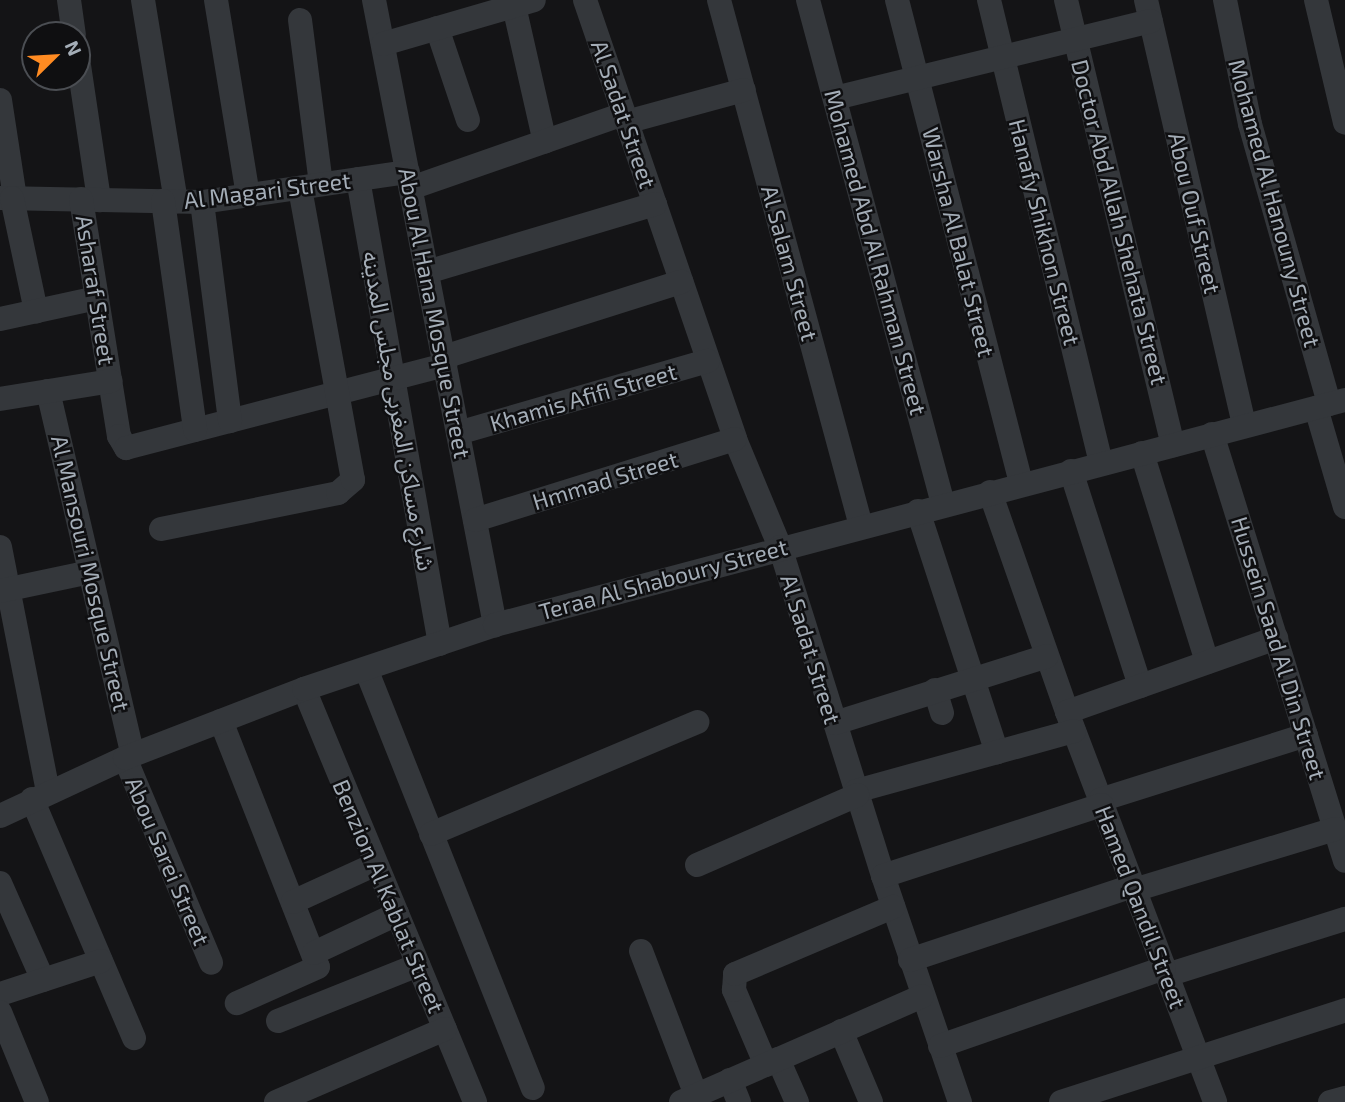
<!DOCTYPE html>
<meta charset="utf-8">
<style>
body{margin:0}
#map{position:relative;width:1345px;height:1102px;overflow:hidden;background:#141416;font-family:"Exo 2","Noto Sans Arabic",sans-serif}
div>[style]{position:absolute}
.minor>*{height:24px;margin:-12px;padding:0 12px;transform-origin:12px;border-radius:12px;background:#34373b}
span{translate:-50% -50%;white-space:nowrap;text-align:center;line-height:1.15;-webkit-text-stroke:5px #0f0f11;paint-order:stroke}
.street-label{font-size:23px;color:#a4adb7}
.north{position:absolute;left:21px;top:21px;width:70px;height:70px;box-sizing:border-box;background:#0f0f11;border:2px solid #4b4e53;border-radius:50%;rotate:66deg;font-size:19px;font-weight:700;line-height:28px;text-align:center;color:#a4adb7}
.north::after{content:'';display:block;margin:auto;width:24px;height:32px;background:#ff8b22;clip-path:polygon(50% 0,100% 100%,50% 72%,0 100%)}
</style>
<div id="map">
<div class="minor">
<div style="left:69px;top:0;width:35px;rotate:82deg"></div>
<div style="left:143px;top:0;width:204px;rotate:80.7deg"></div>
<div style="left:216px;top:0;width:198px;rotate:80.7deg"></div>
<div style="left:374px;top:0;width:637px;rotate:79.04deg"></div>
<div style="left:585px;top:0;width:464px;rotate:71.1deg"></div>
<div style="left:735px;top:439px;width:117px;rotate:67.4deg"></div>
<div style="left:780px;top:547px;width:345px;rotate:72.6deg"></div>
<div style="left:883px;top:876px;width:239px;rotate:71.2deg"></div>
<div style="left:719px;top:0;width:545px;rotate:74.89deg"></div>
<div style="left:808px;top:0;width:522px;rotate:75deg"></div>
<div style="left:897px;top:0;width:500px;rotate:75.6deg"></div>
<div style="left:989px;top:0;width:476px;rotate:76.4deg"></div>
<div style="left:1066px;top:0;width:458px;rotate:76.5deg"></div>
<div style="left:1146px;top:0;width:437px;rotate:77deg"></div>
<div style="left:1225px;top:0;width:126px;rotate:78.6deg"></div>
<div style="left:1250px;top:124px;width:291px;rotate:74.2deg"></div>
<div style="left:1316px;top:0;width:126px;rotate:76.7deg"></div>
<div style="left:514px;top:6px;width:139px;rotate:77.2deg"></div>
<div style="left:300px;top:20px;width:165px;rotate:82.7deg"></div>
<div style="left:437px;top:28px;width:97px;rotate:71.4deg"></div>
<div style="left:383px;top:44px;width:157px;rotate:-16.2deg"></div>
<div style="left:77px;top:52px;width:150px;rotate:81.5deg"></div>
<div style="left:835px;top:98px;width:325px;rotate:-13.7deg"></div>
<div style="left:0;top:100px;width:99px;rotate:81.3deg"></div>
<div style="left:626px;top:122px;width:122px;rotate:-15.2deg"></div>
<div style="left:358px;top:179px;width:472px;rotate:80deg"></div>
<div style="left:411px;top:188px;width:225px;rotate:-19.2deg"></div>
<div style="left:0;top:198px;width:202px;rotate:1.1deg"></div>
<div style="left:202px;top:202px;width:208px;rotate:-8.3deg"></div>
<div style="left:12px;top:198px;width:116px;rotate:78deg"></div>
<div style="left:81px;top:199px;width:240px;rotate:80.9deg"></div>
<div style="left:119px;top:436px;width:14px;rotate:60deg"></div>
<div style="left:126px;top:448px;width:330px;rotate:-14.6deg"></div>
<div style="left:163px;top:201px;width:231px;rotate:82deg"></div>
<div style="left:202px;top:202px;width:221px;rotate:82.7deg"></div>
<div style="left:427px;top:272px;width:238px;rotate:-16.6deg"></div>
<div style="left:0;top:319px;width:99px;rotate:-12.2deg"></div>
<div style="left:444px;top:357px;width:249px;rotate:-17.6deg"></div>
<div style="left:48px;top:391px;width:374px;rotate:76.9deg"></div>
<div style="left:0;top:399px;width:112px;rotate:-9.2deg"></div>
<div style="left:1316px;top:408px;width:103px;rotate:73.7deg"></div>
<div style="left:458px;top:433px;width:260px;rotate:-16.1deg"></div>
<div style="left:1212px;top:434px;width:447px;rotate:72.7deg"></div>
<div style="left:1142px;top:453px;width:219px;rotate:72.7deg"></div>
<div style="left:1071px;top:471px;width:226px;rotate:72.2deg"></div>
<div style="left:990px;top:492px;width:233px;rotate:70.7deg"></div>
<div style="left:1067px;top:712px;width:417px;rotate:69.2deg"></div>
<div style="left:918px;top:511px;width:254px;rotate:71.9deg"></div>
<div style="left:475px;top:520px;width:272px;rotate:-17.3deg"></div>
<div style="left:161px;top:529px;width:181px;rotate:-11.5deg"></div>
<div style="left:338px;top:493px;width:20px;rotate:-41deg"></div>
<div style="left:353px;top:480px;width:297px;rotate:-100.3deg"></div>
<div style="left:0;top:547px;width:250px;rotate:78.9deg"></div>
<div style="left:0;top:591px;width:92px;rotate:-11.9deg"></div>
<div style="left:366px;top:669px;width:451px;rotate:68.3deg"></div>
<div style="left:304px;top:689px;width:447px;rotate:67.5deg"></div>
<div style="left:935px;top:690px;width:24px;rotate:73deg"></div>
<div style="left:1067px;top:712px;width:222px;rotate:-19.5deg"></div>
<div style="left:221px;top:721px;width:264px;rotate:68.5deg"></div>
<div style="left:318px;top:967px;width:89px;rotate:156deg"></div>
<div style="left:835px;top:723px;width:222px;rotate:-17.5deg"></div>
<div style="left:125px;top:758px;width:222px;rotate:67.2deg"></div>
<div style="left:856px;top:791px;width:226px;rotate:-15.4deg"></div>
<div style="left:32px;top:799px;width:260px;rotate:66.9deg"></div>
<div style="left:1100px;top:800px;width:216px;rotate:-17.5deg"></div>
<div style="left:0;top:816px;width:138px;rotate:-24.9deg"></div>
<div style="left:125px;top:758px;width:192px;rotate:-21.1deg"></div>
<div style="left:304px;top:689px;width:201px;rotate:-18.5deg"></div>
<div style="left:495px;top:625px;width:879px;rotate:-14.83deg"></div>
<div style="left:431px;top:834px;width:289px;rotate:-22.8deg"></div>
<div style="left:697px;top:865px;width:175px;rotate:-23.6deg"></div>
<div style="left:883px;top:876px;width:230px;rotate:-18deg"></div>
<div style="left:0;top:883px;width:106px;rotate:66.1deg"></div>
<div style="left:1134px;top:890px;width:210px;rotate:-16.9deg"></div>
<div style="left:293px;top:902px;width:91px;rotate:-24.6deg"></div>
<div style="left:641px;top:951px;width:154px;rotate:69.1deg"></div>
<div style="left:314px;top:953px;width:92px;rotate:-25.2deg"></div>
<div style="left:910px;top:960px;width:235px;rotate:-18.4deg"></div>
<div style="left:1167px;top:975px;width:187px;rotate:-17.5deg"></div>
<div style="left:0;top:994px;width:106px;rotate:-18.1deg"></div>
<div style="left:0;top:1012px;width:97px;rotate:67.7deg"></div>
<div style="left:278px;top:1021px;width:151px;rotate:-21.8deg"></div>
<div style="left:841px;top:1031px;width:77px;rotate:67.1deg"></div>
<div style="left:940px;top:1046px;width:237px;rotate:-19.2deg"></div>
<div style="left:778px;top:1059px;width:47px;rotate:66.2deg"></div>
<div style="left:766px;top:1065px;width:82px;rotate:-113.1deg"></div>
<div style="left:734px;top:990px;width:16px;rotate:-86deg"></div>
<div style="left:735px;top:974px;width:172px;rotate:-23deg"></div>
<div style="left:730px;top:1080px;width:24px;rotate:68deg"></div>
<div style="left:276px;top:1102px;width:184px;rotate:-23.4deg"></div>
<div style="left:681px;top:1102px;width:263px;rotate:-23.7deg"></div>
<div style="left:1061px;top:1102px;width:299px;rotate:-17.9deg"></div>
<div style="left:1330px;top:1102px;width:16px;rotate:-15deg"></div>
</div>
<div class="street-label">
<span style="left:624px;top:114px;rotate:71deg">Al Sadat Street</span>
<span style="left:267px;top:190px;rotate:-7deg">Al Magari Street</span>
<span style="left:1275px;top:203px;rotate:75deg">Mohamed Al Hanouny Street</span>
<span style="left:1195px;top:213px;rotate:77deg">Abou Ouf Street</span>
<span style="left:1120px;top:222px;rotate:76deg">Doctor Abd Allah Shehata Street</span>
<span style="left:1045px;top:232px;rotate:76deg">Hanafy Shikhon Street</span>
<span style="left:959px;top:242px;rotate:76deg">Warsha Al Balat Street</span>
<span style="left:876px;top:252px;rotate:75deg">Mohamed Abd Al Rahman Street</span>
<span style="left:790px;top:263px;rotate:75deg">Al Salam Street</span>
<span style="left:96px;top:290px;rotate:81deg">Asharaf Street</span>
<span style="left:435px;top:313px;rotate:79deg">Abou Al Hana Mosque Street</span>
<span style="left:583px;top:397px;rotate:-16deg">Khamis Afifi Street</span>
<span style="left:399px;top:411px;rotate:80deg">شارع مساكن المغربى مجلس المدينه</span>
<span style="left:605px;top:480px;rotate:-17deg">Hmmad Street</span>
<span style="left:91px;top:573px;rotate:77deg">Al Mansouri Mosque Street</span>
<span style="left:663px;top:579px;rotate:-15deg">Teraa Al Shaboury Street</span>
<span style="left:1279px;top:648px;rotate:73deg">Hussein Saad Al Din Street</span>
<span style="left:811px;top:649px;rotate:73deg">Al Sadat Street</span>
<span style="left:168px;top:861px;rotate:67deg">Abou Sarei Street</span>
<span style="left:389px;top:896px;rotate:67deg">Benzion Al Kablat Street</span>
<span style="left:1141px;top:907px;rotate:69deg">Hamed Qandil Street</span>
</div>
<div class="north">N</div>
</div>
